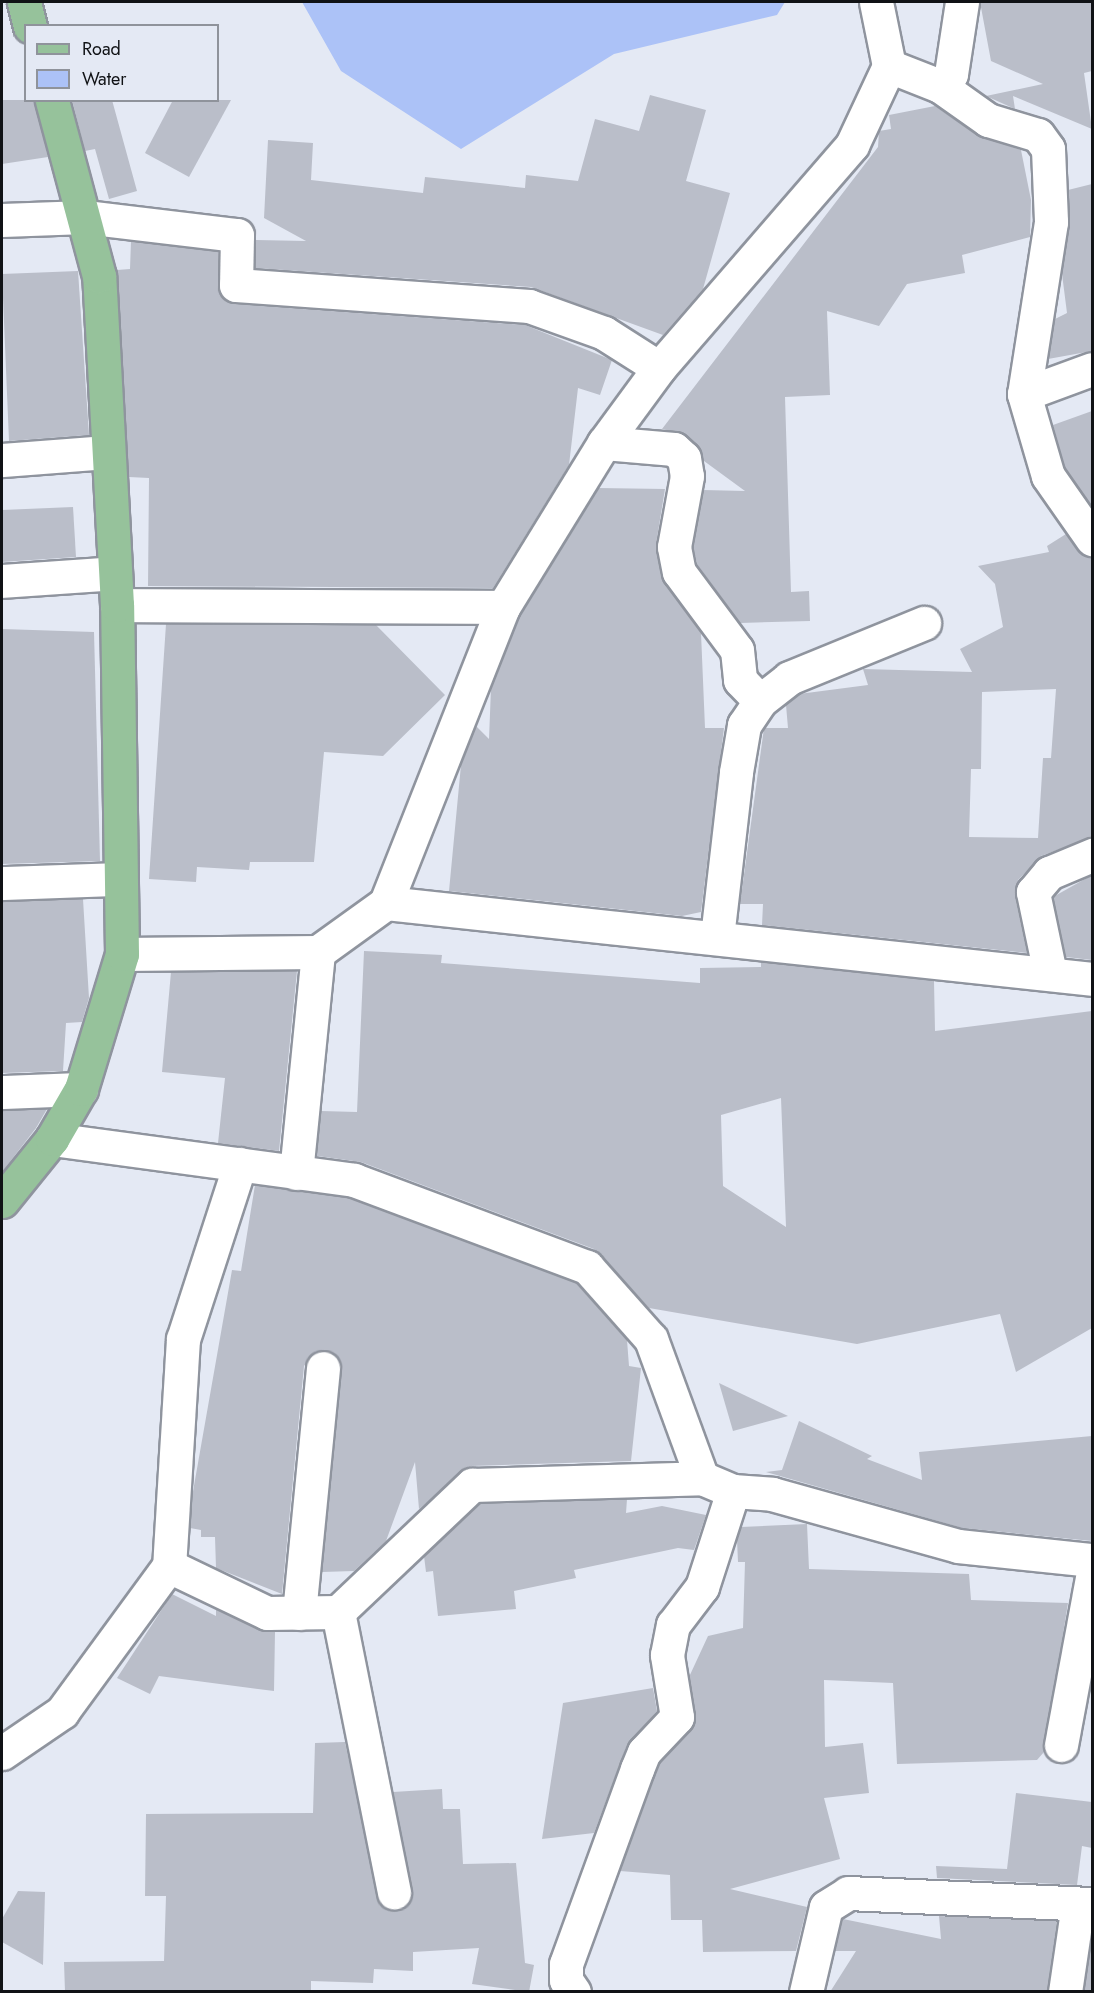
<!DOCTYPE html>
<style>
body{margin:0}
#map{position:relative;width:1094px;height:1993px;overflow:hidden;background:#e4e9f4;font-family:Jost,sans-serif}
div>[style]{position:absolute}
.water>*{inset:0;background:#acc2f7}
.building>*{inset:0;background:#babec9}
.roads{filter:drop-shadow(2px 0 #8f949e) drop-shadow(-2px 0 #8f949e) drop-shadow(0 2px #8f949e) drop-shadow(0 -2px #8f949e)}
.minor>*{height:33px;margin:-16.5px;padding:0 16.5px;transform-origin:16.5px;border-radius:16.5px;background:#fff}
.major>*{height:33px;margin:-16.5px;padding:0 16.5px;transform-origin:16.5px;border-radius:16.5px;background:#96c29b}
span{translate:-50% -50%;white-space:nowrap;text-align:center;line-height:1.15;-webkit-text-stroke:5px #e4e9f4;paint-order:stroke}
.frame{position:absolute;inset:0;border:3px solid #101215;pointer-events:none}
.legend{position:absolute;left:24px;top:24px;width:195px;height:78px;box-sizing:border-box;background:#e4e9f4;border:2px solid #8f939b;margin:0;padding:8px 10px;list-style:none;font-size:18px;color:#101215}
.legend li{display:flex;align-items:center;gap:12px;height:30px}
.legend b{width:30px;border:2px solid #8f939b}
</style>
<div id="map">
<div class="water">
<div style="clip-path:polygon(302px 2px,785px 2px,777px 15px,614px 54px,461px 149px,341px 71px)"></div>
</div>
<div class="building">
<div style="clip-path:polygon(980px 2px,1092px 2px,1092px 71px,1084px 73px,1092px 129px,1013px 96px,1015px 109px,986px 96px,1043px 84px,991px 61px)"></div>
<div style="clip-path:polygon(650px 95px,706px 110px,686px 181px,730px 193px,703px 289px,663px 335px,531px 287px,255px 268px,256px 240px,306px 241px,264px 218px,268px 140px,313px 143px,311px 180px,423px 193px,425px 177px,525px 188px,526px 175px,578px 181px,595px 119px,639px 131px)"></div>
<div style="clip-path:polygon(2px 100px,34px 100px,48px 157px,2px 164px)"></div>
<div style="clip-path:polygon(72px 100px,112px 100px,137px 191px,109px 199px,95px 149px,85px 151px)"></div>
<div style="clip-path:polygon(173px 100px,231px 100px,189px 177px,145px 153px)"></div>
<div style="clip-path:polygon(935px 106px,977px 135px,1021px 150px,1031px 200px,1030px 237px,962px 255px,965px 273px,907px 284px,879px 326px,827px 311px,830px 395px,785px 397px,791px 592px,809px 591px,810px 621px,740px 623px,697px 564px,693px 547px,703px 490px,745px 491px,704px 461px,687px 435px,662px 429px,878px 147px,879px 131px,891px 129px,889px 115px)"></div>
<div style="clip-path:polygon(1092px 184px,1092px 351px,1048px 359px,1055px 319px,1067px 313px,1062px 274px,1068px 190px)"></div>
<div style="clip-path:polygon(131px 241px,218px 252px,219px 293px,234px 304px,525px 325px,612px 360px,600px 395px,578px 388px,569px 465px,493px 588px,148px 586px,149px 478px,129px 477px,117px 270px,130px 269px)"></div>
<div style="clip-path:polygon(78px 271px,89px 435px,9px 441px,2px 274px)"></div>
<div style="clip-path:polygon(1092px 411px,1092px 507px,1065px 468px,1053px 425px)"></div>
<div style="clip-path:polygon(598px 488px,665px 489px,656px 544px,661px 576px,701px 633px,705px 728px,724px 728px,701px 912px,682px 916px,449px 891px,461px 765px,476px 726px,489px 739px,491px 688px,520px 615px)"></div>
<div style="clip-path:polygon(73px 507px,76px 557px,2px 562px,2px 510px)"></div>
<div style="clip-path:polygon(evenodd,1066px 534px,1077px 550px,1092px 558px,1092px 837px,1041px 856px,1018px 880px,1015px 896px,1027px 953px,762px 925px,763px 904px,740px 904px,764px 728px,788px 728px,786px 705px,799px 694px,868px 685px,863px 669px,972px 672px,960px 649px,1003px 627px,995px 584px,978px 566px,1049px 552px,1047px 546px,1066px 534px,1056px 689px,1051px 758px,1043px 758px,1038px 838px,969px 837px,971px 769px,981px 769px,982px 692px,1056px 689px)"></div>
<div style="clip-path:polygon(166px 624px,376px 625px,445px 695px,383px 756px,324px 752px,314px 862px,250px 862px,249px 870px,197px 867px,196px 882px,149px 879px)"></div>
<div style="clip-path:polygon(2px 629px,94px 632px,100px 861px,2px 864px)"></div>
<div style="clip-path:polygon(1092px 875px,1092px 960px,1066px 957px,1053px 897px)"></div>
<div style="clip-path:polygon(83px 899px,89px 998px,82px 1022px,66px 1023px,63px 1071px,2px 1073px,2px 902px)"></div>
<div style="clip-path:polygon(evenodd,364px 951px,442px 955px,441px 963px,700px 983px,700px 968px,761px 967px,761px 962px,934px 981px,935px 1031px,1092px 1011px,1092px 1328px,1016px 1372px,1000px 1314px,857px 1344px,649px 1308px,594px 1249px,361px 1162px,317px 1156px,321px 1111px,357px 1112px,364px 951px,781px 1098px,786px 1227px,723px 1186px,721px 1115px,781px 1098px)"></div>
<div style="clip-path:polygon(297px 971px,279px 1151px,218px 1143px,225px 1078px,162px 1072px,171px 972px)"></div>
<div style="clip-path:polygon(47px 1109px,36px 1128px,2px 1172px,2px 1111px)"></div>
<div style="clip-path:polygon(255px 1185px,349px 1198px,576px 1283px,627px 1340px,629px 1366px,641px 1368px,631px 1461px,471px 1466px,419px 1509px,415px 1462px,386px 1541px,354px 1571px,322px 1572px,342px 1369px,334px 1353px,316px 1351px,304px 1366px,282px 1594px,216px 1568px,215px 1537px,201px 1537px,201px 1530px,190px 1528px,192px 1497px,232px 1270px,241px 1271px)"></div>
<div style="clip-path:polygon(719px 1383px,788px 1416px,733px 1431px)"></div>
<div style="clip-path:polygon(799px 1421px,872px 1456px,867px 1459px,922px 1480px,919px 1452px,1092px 1436px,1092px 1541px,962px 1528px,766px 1472px,782px 1470px)"></div>
<div style="clip-path:polygon(627px 1499px,626px 1513px,662px 1506px,706px 1515px,694px 1550px,678px 1548px,574px 1570px,576px 1578px,514px 1591px,516px 1609px,438px 1616px,433px 1571px,426px 1572px,424px 1556px,480px 1504px)"></div>
<div style="clip-path:polygon(807px 1524px,809px 1569px,969px 1574px,971px 1600px,1068px 1603px,1044px 1752px,1037px 1760px,897px 1764px,893px 1683px,824px 1680px,825px 1747px,863px 1743px,869px 1793px,824px 1798px,840px 1859px,730px 1889px,807px 1907px,796px 1951px,703px 1952px,702px 1920px,671px 1920px,670px 1875px,620px 1871px,660px 1762px,695px 1723px,689px 1677px,708px 1636px,743px 1628px,745px 1562px,738px 1562px,737px 1540px,741px 1527px)"></div>
<div style="clip-path:polygon(172px 1594px,216px 1616px,216px 1609px,275px 1632px,274px 1691px,159px 1676px,150px 1694px,117px 1678px)"></div>
<div style="clip-path:polygon(653px 1688px,657px 1711px,627px 1745px,594px 1833px,542px 1839px,563px 1703px)"></div>
<div style="clip-path:polygon(345px 1742px,380px 1904px,397px 1910px,412px 1897px,393px 1792px,442px 1789px,443px 1809px,460px 1809px,463px 1864px,516px 1863px,525px 1963px,534px 1965px,529px 1992px,472px 1984px,479px 1948px,413px 1952px,413px 1971px,374px 1969px,373px 1983px,311px 1981px,311px 1992px,65px 1992px,64px 1962px,164px 1961px,166px 1896px,145px 1896px,146px 1814px,313px 1813px,315px 1743px)"></div>
<div style="clip-path:polygon(1016px 1793px,1092px 1802px,1092px 1848px,1082px 1846px,1077px 1885px,937px 1878px,936px 1866px,1007px 1869px)"></div>
<div style="clip-path:polygon(18px 1891px,45px 1892px,43px 1965px,2px 1942px,2px 1919px)"></div>
<div style="clip-path:polygon(939px 1916px,1057px 1921px,1047px 1992px,830px 1992px,856px 1951px,835px 1951px,843px 1919px,941px 1939px)"></div>
<div style="clip-path:polygon(1092px 1934px,1092px 1992px,1084px 1992px)"></div>
</div>
<div class="roads">
<div class="minor">
<div style="left:889px;top:66px;width:55px;rotate:21.4deg"></div>
<div style="left:940px;top:86px;width:16px;rotate:-47deg"></div>
<div style="left:951px;top:74px;width:73px;rotate:-81.3deg"></div>
<div style="left:940px;top:86px;width:59px;rotate:35.3deg"></div>
<div style="left:988px;top:120px;width:52px;rotate:16.7deg"></div>
<div style="left:1038px;top:135px;width:17px;rotate:54deg"></div>
<div style="left:1048px;top:149px;width:73px;rotate:87.6deg"></div>
<div style="left:1051px;top:222px;width:174px;rotate:98.9deg"></div>
<div style="left:1024px;top:394px;width:85px;rotate:73.7deg"></div>
<div style="left:1048px;top:476px;width:77px;rotate:55.1deg"></div>
<div style="left:2px;top:220px;width:83px;rotate:-2.1deg"></div>
<div style="left:85px;top:217px;width:153px;rotate:6.8deg"></div>
<div style="left:237px;top:235px;width:50px;rotate:91.1deg"></div>
<div style="left:236px;top:285px;width:294px;rotate:4.1deg"></div>
<div style="left:529px;top:306px;width:80px;rotate:19.8deg"></div>
<div style="left:604px;top:333px;width:65px;rotate:32.5deg"></div>
<div style="left:1024px;top:394px;width:72px;rotate:-20.2deg"></div>
<div style="left:604px;top:443px;width:70px;rotate:4.9deg"></div>
<div style="left:674px;top:449px;width:13px;rotate:42deg"></div>
<div style="left:684px;top:458px;width:18px;rotate:81deg"></div>
<div style="left:687px;top:476px;width:72px;rotate:100.4deg"></div>
<div style="left:674px;top:547px;width:25px;rotate:79deg"></div>
<div style="left:679px;top:572px;width:97px;rotate:53.4deg"></div>
<div style="left:737px;top:650px;width:30px;rotate:84deg"></div>
<div style="left:740px;top:680px;width:29px;rotate:46deg"></div>
<div style="left:2px;top:460px;width:105px;rotate:-4.4deg"></div>
<div style="left:2px;top:581px;width:113px;rotate:-4deg"></div>
<div style="left:117px;top:605px;width:386px;rotate:0.3deg"></div>
<div style="left:503px;top:607px;width:318px;rotate:111.6deg"></div>
<div style="left:503px;top:607px;width:193px;rotate:-58.4deg"></div>
<div style="left:604px;top:443px;width:93px;rotate:-53.7deg"></div>
<div style="left:659px;top:368px;width:295px;rotate:-49.1deg"></div>
<div style="left:852px;top:145px;width:87px;rotate:-64.9deg"></div>
<div style="left:889px;top:66px;width:65px;rotate:-101.5deg"></div>
<div style="left:2px;top:883px;width:116px;rotate:-2deg"></div>
<div style="left:717px;top:937px;width:166px;rotate:-83.4deg"></div>
<div style="left:736px;top:772px;width:48px;rotate:-80.3deg"></div>
<div style="left:744px;top:725px;width:29px;rotate:-56deg"></div>
<div style="left:760px;top:701px;width:37px;rotate:-38deg"></div>
<div style="left:789px;top:678px;width:146px;rotate:-22.2deg"></div>
<div style="left:122px;top:954px;width:196px;rotate:-0.6deg"></div>
<div style="left:318px;top:952px;width:84px;rotate:-35.8deg"></div>
<div style="left:386px;top:903px;width:710px;rotate:6.14deg"></div>
<div style="left:1050px;top:973px;width:83px;rotate:-101.9deg"></div>
<div style="left:1033px;top:892px;width:25px;rotate:-50deg"></div>
<div style="left:1049px;top:873px;width:47px;rotate:-22.7deg"></div>
<div style="left:2px;top:1092px;width:79px;rotate:-2.2deg"></div>
<div style="left:52px;top:1139px;width:305px;rotate:7.7deg"></div>
<div style="left:354px;top:1180px;width:249px;rotate:20.5deg"></div>
<div style="left:587px;top:1267px;width:96px;rotate:48.4deg"></div>
<div style="left:651px;top:1339px;width:148px;rotate:69.9deg"></div>
<div style="left:240px;top:1164px;width:184px;rotate:108deg"></div>
<div style="left:183px;top:1339px;width:227px;rotate:93.5deg"></div>
<div style="left:169px;top:1566px;width:109px;rotate:25.6deg"></div>
<div style="left:267px;top:1613px;width:71px;rotate:-0.8deg"></div>
<div style="left:338px;top:1612px;width:185px;rotate:-43.5deg"></div>
<div style="left:472px;top:1485px;width:230px;rotate:-1.7deg"></div>
<div style="left:702px;top:1478px;width:34px;rotate:23deg"></div>
<div style="left:733px;top:1491px;width:39px;rotate:4deg"></div>
<div style="left:772px;top:1494px;width:193px;rotate:15.6deg"></div>
<div style="left:958px;top:1546px;width:135px;rotate:6deg"></div>
<div style="left:296px;top:1173px;width:222px;rotate:-84.3deg"></div>
<div style="left:338px;top:1612px;width:286px;rotate:78.7deg"></div>
<div style="left:299px;top:1613px;width:246px;rotate:-84.4deg"></div>
<div style="left:1061px;top:1745px;width:170px;rotate:-79.5deg"></div>
<div style="left:2px;top:1753px;width:73px;rotate:-34.3deg"></div>
<div style="left:62px;top:1712px;width:181px;rotate:-53.8deg"></div>
<div style="left:574px;top:1992px;width:14px;rotate:-124deg"></div>
<div style="left:566px;top:1980px;width:16px;rotate:-90deg"></div>
<div style="left:566px;top:1964px;width:208px;rotate:-70deg"></div>
<div style="left:637px;top:1769px;width:18px;rotate:-68deg"></div>
<div style="left:644px;top:1752px;width:48px;rotate:-46.7deg"></div>
<div style="left:677px;top:1717px;width:63px;rotate:-99.2deg"></div>
<div style="left:667px;top:1655px;width:31px;rotate:-79deg"></div>
<div style="left:673px;top:1625px;width:48px;rotate:-52.7deg"></div>
<div style="left:702px;top:1587px;width:101px;rotate:-72.1deg"></div>
<div style="left:806px;top:1992px;width:87px;rotate:-76.8deg"></div>
<div style="left:826px;top:1907px;width:26px;rotate:-32deg"></div>
<div style="left:848px;top:1893px;width:244px;rotate:2.6deg"></div>
<div style="left:1065px;top:1992px;width:89px;rotate:-81.6deg"></div>
</div>
<div class="major">
<div style="left:24px;top:2px;width:25px;rotate:76deg"></div>
<div style="left:2px;top:1201px;width:80px;rotate:-51.1deg"></div>
<div style="left:52px;top:1139px;width:58px;rotate:-59.9deg"></div>
<div style="left:81px;top:1089px;width:141px;rotate:-73.1deg"></div>
<div style="left:122px;top:954px;width:349px;rotate:-90.8deg"></div>
<div style="left:117px;top:605px;width:329px;rotate:-93.1deg"></div>
<div style="left:99px;top:276px;width:182px;rotate:-105deg"></div>
</div>
</div>
<div class="frame"></div>
<ul class="legend">
<li><b style="height:8px;background:#96c29b"></b>Road</li>
<li><b style="height:16px;background:#acc2f7"></b>Water</li>
</ul>
</div>
